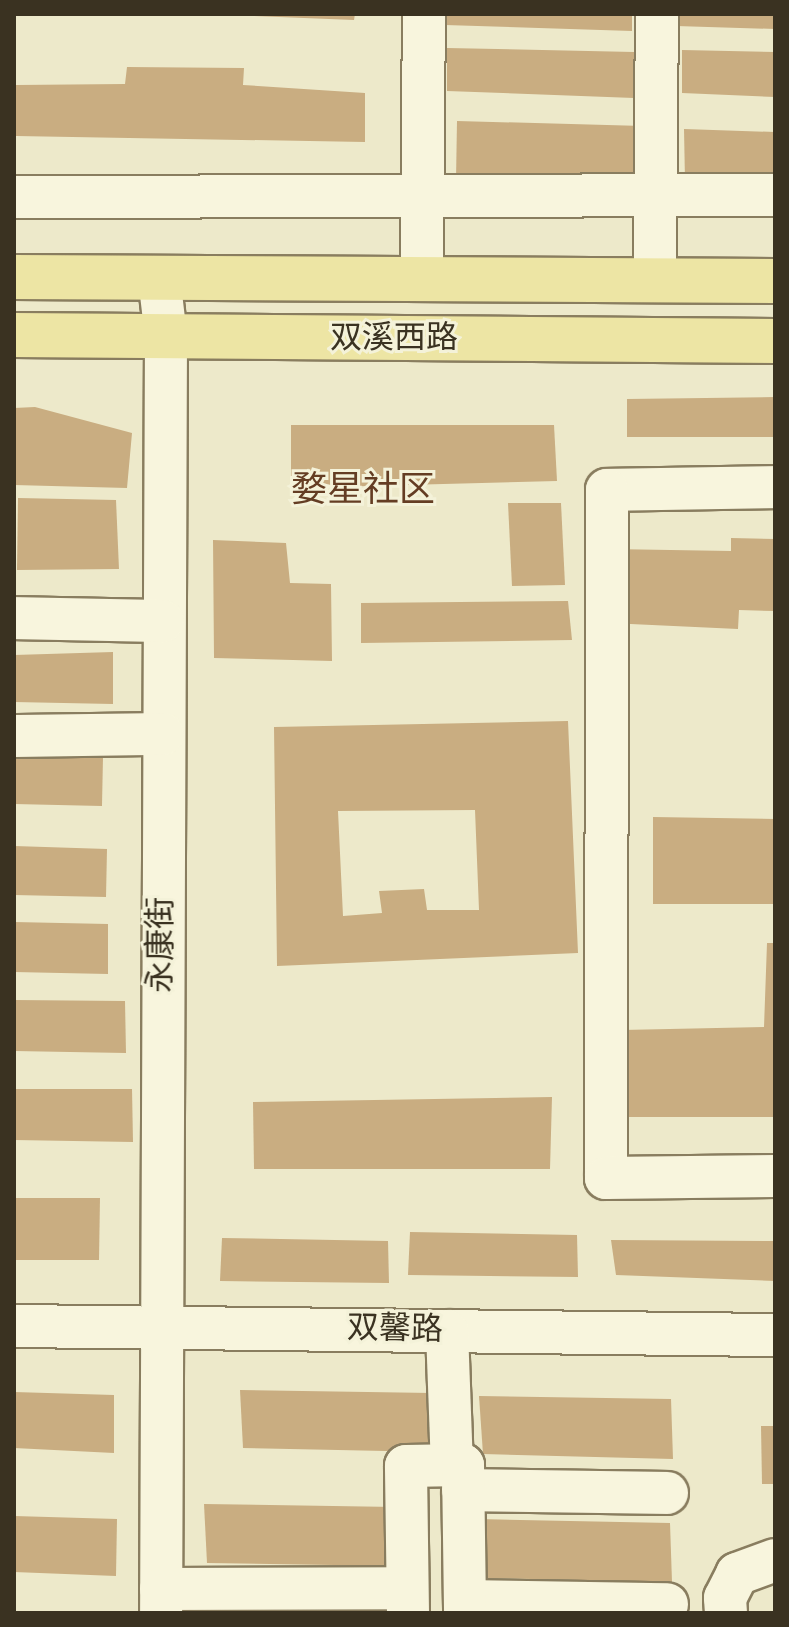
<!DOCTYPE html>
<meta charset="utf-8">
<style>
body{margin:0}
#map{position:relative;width:789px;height:1627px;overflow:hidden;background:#ede9ca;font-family:Spectral,"Noto Sans SC",serif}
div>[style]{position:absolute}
.building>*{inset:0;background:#c9ad81}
.roads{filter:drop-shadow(2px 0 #897d5f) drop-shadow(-2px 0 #897d5f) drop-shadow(0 2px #897d5f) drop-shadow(0 -2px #897d5f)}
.minor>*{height:42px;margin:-21px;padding:0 21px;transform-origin:21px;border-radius:21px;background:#f8f5dd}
.major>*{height:44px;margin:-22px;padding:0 22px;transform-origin:22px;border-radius:22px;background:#ede5a4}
span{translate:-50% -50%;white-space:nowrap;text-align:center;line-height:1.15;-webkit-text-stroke:6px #f4f2d9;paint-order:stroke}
.street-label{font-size:32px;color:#3a3221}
.quarter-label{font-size:36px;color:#643d23}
.frame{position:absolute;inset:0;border:16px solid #3a3221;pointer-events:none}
</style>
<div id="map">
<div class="building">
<div style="clip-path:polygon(206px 14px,355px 14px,354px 20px)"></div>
<div style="clip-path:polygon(445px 14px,632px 14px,632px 31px,445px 25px)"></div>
<div style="clip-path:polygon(676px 14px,775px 14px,775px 29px,676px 26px)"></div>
<div style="clip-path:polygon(447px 48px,634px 52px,634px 98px,447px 91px)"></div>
<div style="clip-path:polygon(682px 50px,775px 52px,775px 97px,682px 93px)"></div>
<div style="clip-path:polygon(127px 67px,244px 68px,243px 85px,365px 93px,365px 142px,16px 136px,16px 85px,125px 84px)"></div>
<div style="clip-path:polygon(457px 121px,643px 126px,644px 185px,456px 180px)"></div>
<div style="clip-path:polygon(684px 129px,775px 132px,775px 184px,685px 181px)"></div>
<div style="clip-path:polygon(775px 397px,775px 437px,627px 437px,627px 399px)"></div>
<div style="clip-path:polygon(35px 407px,132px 433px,127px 488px,14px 485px,14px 408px)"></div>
<div style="clip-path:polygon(291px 425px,554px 425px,557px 481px,291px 488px)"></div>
<div style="clip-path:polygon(18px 498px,116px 500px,119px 569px,17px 570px)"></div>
<div style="clip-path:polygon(508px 503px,561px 503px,565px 585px,512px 586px)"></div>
<div style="clip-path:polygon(731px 538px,775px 539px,775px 611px,739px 610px,738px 629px,609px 623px,610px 549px,731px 551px)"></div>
<div style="clip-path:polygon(213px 540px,286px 543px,290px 583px,331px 584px,332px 661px,214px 658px)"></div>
<div style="clip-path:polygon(568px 601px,572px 640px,361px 643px,361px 603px)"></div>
<div style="clip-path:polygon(113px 652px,113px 704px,14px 702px,14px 655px)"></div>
<div style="clip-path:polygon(evenodd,568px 721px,578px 953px,277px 966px,274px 727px,568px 721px,475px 810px,479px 910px,427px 910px,424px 889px,379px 891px,382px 913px,343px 916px,338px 811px,475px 810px)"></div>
<div style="clip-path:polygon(14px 755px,103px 757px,102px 806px,14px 804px)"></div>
<div style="clip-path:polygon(653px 817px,775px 819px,775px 904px,653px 904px)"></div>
<div style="clip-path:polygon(14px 846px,107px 849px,106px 897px,14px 895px)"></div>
<div style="clip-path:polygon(14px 922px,108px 924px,108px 974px,14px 972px)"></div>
<div style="clip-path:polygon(767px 943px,775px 943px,775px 1117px,619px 1117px,622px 1030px,764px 1027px)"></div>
<div style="clip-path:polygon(14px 1000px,125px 1001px,126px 1053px,14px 1051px)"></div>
<div style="clip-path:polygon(14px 1089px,132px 1089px,133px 1142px,14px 1140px)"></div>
<div style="clip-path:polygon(552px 1097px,550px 1169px,254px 1169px,253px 1102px)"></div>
<div style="clip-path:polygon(14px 1198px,100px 1198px,99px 1260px,14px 1260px)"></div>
<div style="clip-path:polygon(410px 1232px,577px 1235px,578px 1277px,408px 1275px)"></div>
<div style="clip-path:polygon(222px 1238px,388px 1241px,389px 1283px,220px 1281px)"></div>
<div style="clip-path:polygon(611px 1240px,775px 1241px,775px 1281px,616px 1275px)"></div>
<div style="clip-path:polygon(240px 1390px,432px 1393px,434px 1452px,243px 1448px)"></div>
<div style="clip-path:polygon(14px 1392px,114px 1395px,114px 1453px,14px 1448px)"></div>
<div style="clip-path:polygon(479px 1396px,671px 1399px,673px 1459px,483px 1454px)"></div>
<div style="clip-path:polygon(761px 1426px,775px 1426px,775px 1484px,762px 1484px)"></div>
<div style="clip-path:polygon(204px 1504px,396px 1507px,398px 1566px,207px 1563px)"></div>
<div style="clip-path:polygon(14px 1516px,117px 1519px,116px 1576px,14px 1572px)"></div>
<div style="clip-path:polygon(478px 1519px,670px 1523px,672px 1582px,481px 1578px)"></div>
</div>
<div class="roads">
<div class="minor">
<div style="left:14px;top:197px;width:761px;rotate:-0.15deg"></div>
<div style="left:159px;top:277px;width:60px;rotate:83.3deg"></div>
<div style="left:166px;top:337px;width:1276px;rotate:90.22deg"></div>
<div style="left:422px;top:279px;width:265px;rotate:-89.6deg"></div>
<div style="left:655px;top:280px;width:266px;rotate:-89.6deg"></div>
<div style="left:775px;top:487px;width:168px;rotate:179deg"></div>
<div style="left:607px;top:490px;width:688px;rotate:90.08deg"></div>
<div style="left:606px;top:1178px;width:169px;rotate:-0.7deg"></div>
<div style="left:14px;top:618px;width:149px;rotate:1.2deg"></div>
<div style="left:14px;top:736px;width:149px;rotate:-0.8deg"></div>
<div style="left:14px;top:1326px;width:761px;rotate:0.68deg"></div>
<div style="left:447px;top:1331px;width:135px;rotate:87.9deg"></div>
<div style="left:463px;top:1490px;width:204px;rotate:0.8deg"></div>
<div style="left:161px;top:1589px;width:246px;rotate:-0.2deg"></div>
<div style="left:465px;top:1601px;width:202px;rotate:0.9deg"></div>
<div style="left:408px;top:1613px;width:147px;rotate:-90.8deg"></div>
<div style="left:406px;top:1466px;width:57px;rotate:-1deg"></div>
<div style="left:463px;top:1465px;width:148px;rotate:89.2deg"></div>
<div style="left:726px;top:1613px;width:15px;rotate:-94deg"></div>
<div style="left:725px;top:1598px;width:27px;rotate:-63deg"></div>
<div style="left:737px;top:1574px;width:40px;rotate:-20.2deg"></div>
</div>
<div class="major">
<div style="left:14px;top:277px;width:761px;rotate:0.3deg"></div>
<div style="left:14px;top:335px;width:761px;rotate:0.45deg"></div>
</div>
</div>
<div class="street-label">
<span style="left:394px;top:339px">双溪西路</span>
<span style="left:162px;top:945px;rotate:-90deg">永康街</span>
<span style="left:395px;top:1330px;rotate:1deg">双馨路</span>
</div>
<div class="quarter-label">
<span style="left:363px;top:491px">婺星社区</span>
</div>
<div class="frame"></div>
</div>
